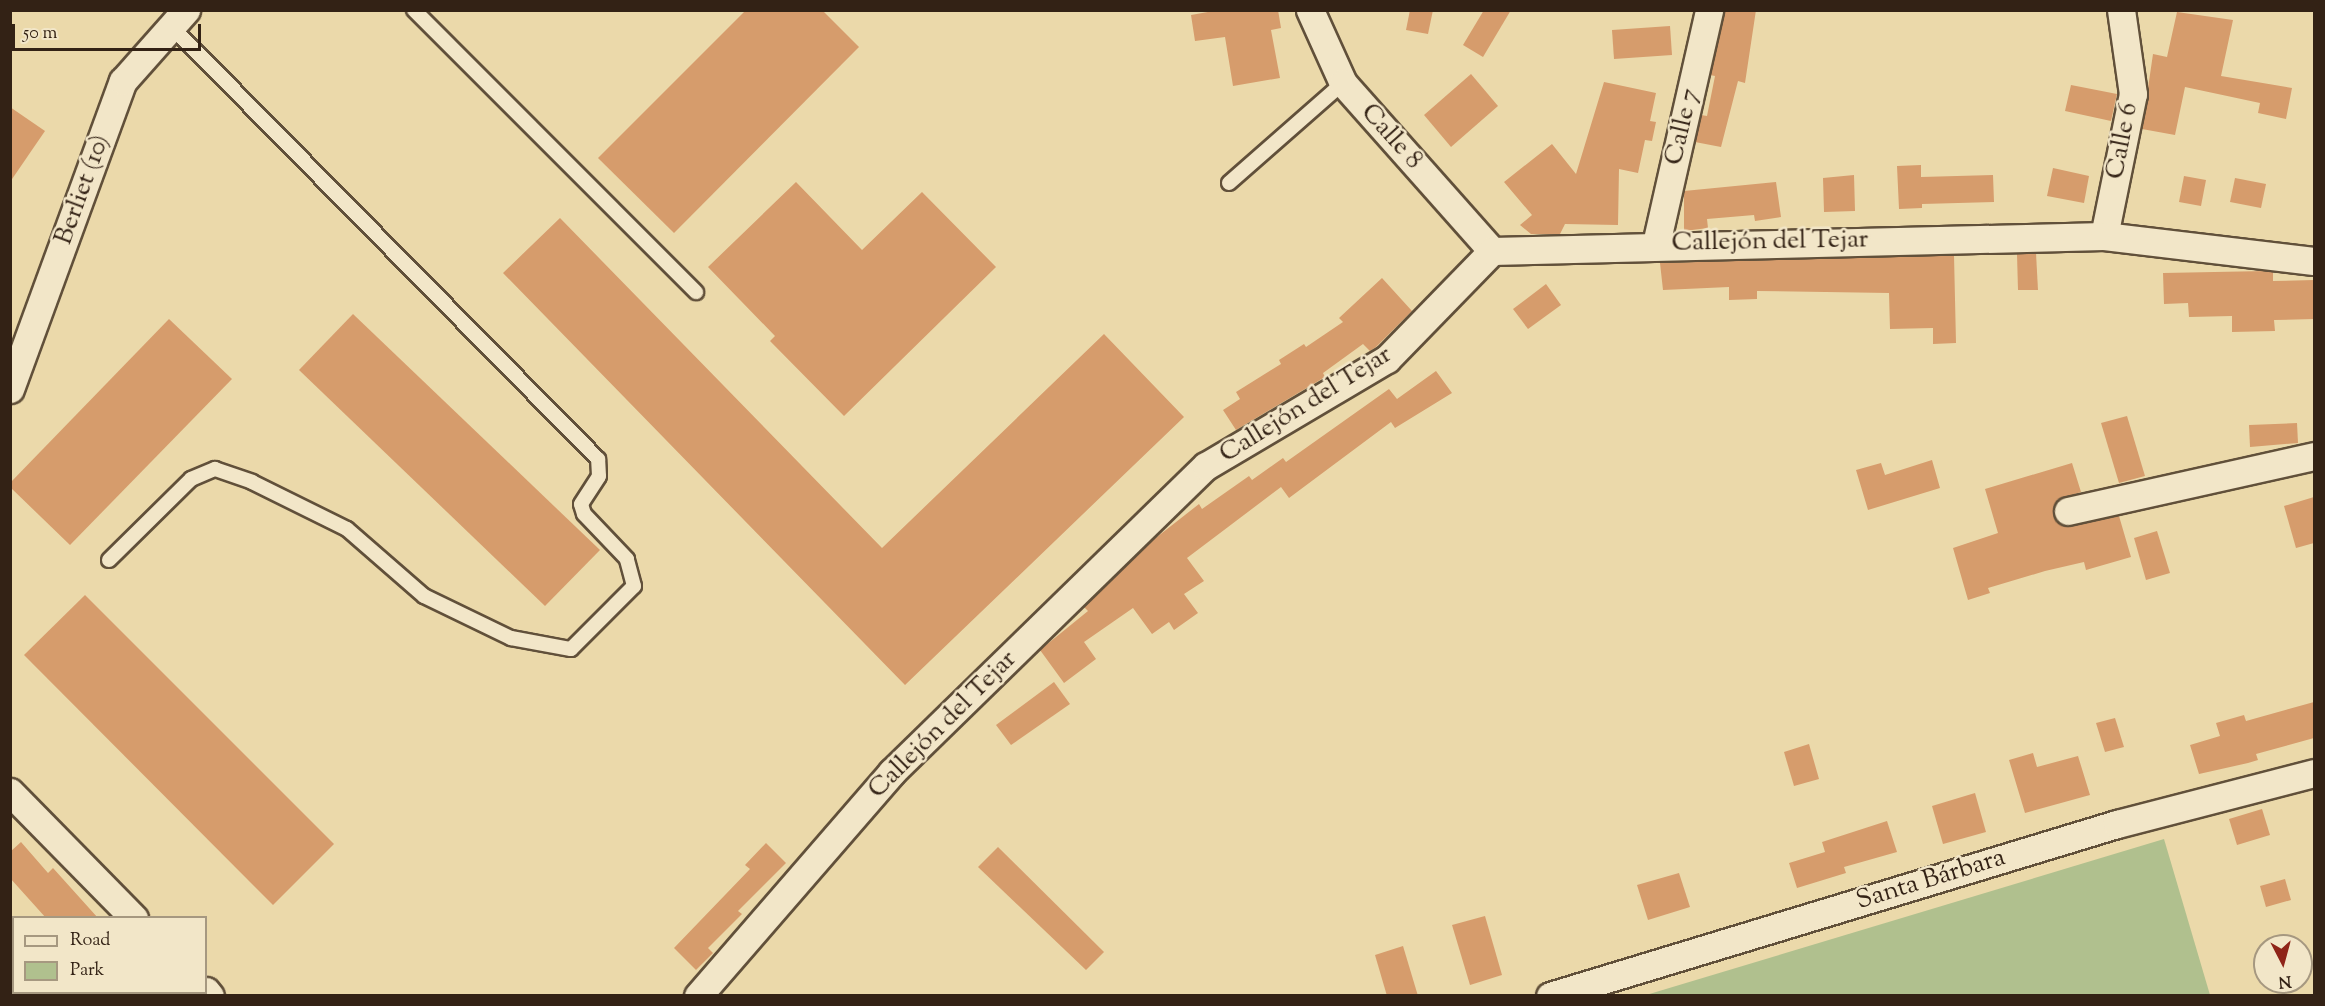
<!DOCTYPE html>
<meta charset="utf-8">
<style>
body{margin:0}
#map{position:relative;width:2325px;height:1006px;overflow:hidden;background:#ebd9aa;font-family:"Sorts Mill Goudy",serif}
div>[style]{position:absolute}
.green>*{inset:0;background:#b0c08e}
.building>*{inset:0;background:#d69c6c}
.roads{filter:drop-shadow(2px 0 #61503a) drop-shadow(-2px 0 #61503a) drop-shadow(0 2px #61503a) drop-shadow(0 -2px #61503a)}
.service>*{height:14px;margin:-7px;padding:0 7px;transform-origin:7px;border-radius:7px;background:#f2e6c8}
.minor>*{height:27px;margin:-13.5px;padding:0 13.5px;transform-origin:13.5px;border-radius:13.5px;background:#f2e6c8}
span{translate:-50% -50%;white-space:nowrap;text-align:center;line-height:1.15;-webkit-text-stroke:5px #f2e6c8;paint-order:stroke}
.street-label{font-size:26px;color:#332215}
.frame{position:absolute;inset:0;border:12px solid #332215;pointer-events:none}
.legend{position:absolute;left:12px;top:916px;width:195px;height:78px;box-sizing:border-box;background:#f2e6c8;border:2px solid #a69880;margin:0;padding:8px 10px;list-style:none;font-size:18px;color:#332215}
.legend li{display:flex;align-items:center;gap:12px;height:30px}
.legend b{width:30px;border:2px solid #a69880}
.north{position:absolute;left:2253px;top:934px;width:60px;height:60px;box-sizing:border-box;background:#f2e6c8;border:2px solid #a69880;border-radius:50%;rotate:174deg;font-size:16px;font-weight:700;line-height:24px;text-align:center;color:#332215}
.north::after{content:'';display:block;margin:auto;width:21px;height:27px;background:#8f2418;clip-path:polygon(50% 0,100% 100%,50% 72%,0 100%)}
.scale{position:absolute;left:12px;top:24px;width:189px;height:27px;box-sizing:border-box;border:3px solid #332215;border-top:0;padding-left:8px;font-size:18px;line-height:21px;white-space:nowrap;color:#332215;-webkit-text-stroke:4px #f2e6c8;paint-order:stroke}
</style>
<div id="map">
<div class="green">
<div style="clip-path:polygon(2164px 839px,2210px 995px,1646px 995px)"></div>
</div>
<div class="building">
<div style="clip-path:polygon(746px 10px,822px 10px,859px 47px,674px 233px,598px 158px)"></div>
<div style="clip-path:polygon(1219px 10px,1278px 10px,1281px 28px,1271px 30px,1280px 78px,1233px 86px,1225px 37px,1195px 41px,1191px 15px)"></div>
<div style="clip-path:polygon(1410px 10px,1433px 10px,1428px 34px,1406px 30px)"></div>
<div style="clip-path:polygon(1484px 10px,1511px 10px,1483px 57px,1463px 45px)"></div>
<div style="clip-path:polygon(1724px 10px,1756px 10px,1745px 83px,1738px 81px,1721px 147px,1695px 142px,1701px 115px,1707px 116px,1715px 76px,1710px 75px)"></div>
<div style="clip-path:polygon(2177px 12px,2233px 20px,2221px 76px,2292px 88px,2286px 119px,2258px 113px,2260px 103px,2185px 87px,2175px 135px,2142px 129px,2153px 54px,2167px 57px)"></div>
<div style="clip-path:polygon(1670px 26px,1672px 55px,1614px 59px,1612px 30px)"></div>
<div style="clip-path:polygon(1471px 74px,1498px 106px,1451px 147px,1424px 115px)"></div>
<div style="clip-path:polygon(1604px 82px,1656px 93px,1650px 121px,1656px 122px,1652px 141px,1645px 140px,1638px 173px,1619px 169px,1618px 225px,1565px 224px,1560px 234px,1531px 234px,1520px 225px,1532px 215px,1504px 182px,1552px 144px,1576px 174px)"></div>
<div style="clip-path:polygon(2071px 85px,2117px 94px,2111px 121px,2065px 111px)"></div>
<div style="clip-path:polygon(10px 107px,45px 131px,10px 182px)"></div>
<div style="clip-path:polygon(1921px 165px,1921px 177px,1993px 175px,1994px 202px,1922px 204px,1922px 208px,1899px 209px,1897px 166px)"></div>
<div style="clip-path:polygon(2053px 168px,2089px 176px,2084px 203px,2047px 196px)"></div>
<div style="clip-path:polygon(1854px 175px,1855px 211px,1824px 212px,1823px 178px)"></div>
<div style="clip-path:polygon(2184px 176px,2206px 180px,2201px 206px,2179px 202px)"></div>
<div style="clip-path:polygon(2235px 178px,2266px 184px,2261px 208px,2230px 202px)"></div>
<div style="clip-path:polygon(796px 182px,862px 250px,922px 192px,996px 267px,844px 416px,770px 341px,775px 336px,708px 267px)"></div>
<div style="clip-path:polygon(1776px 182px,1781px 217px,1755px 221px,1754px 215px,1707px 219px,1708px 228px,1684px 231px,1684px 191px)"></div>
<div style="clip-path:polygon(560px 218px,882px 548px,1104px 334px,1184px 417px,905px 685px,503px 273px)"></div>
<div style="clip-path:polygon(2036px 253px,2038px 290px,2018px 290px,2017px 254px)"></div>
<div style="clip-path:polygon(1954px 255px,1956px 343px,1933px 344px,1933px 328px,1890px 329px,1889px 293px,1757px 291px,1757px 299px,1729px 300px,1729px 287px,1663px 290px,1660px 263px)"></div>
<div style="clip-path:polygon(2266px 271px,2273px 272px,2273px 281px,2314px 280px,2314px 319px,2274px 320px,2275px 331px,2232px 332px,2232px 316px,2189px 317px,2188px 303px,2164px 304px,2163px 273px)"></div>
<div style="clip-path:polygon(1382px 278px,1412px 311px,1376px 347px,1370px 351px,1363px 344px,1323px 373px,1325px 377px,1236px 430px,1223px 410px,1240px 399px,1236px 392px,1281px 364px,1279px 360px,1304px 344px,1306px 347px,1343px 322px,1339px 318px)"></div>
<div style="clip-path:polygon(1546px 284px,1561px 305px,1528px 329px,1513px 309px)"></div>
<div style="clip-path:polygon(353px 314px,600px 550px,545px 606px,299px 370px)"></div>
<div style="clip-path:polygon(169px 319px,232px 379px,70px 545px,10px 487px,10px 483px)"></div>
<div style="clip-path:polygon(1436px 371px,1452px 393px,1395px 428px,1391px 422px,1289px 498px,1281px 487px,1187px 558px,1204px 581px,1184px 594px,1198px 613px,1174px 630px,1169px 622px,1152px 634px,1133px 608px,1084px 642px,1096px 659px,1064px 683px,1040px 650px,1088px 611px,1084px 607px,1148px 544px,1199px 504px,1202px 509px,1249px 476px,1252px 480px,1283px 458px,1286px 462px,1389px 389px,1397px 399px)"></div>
<div style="clip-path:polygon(2127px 416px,2145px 476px,2119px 483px,2101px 423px)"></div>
<div style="clip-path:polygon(2297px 423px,2298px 443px,2250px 447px,2249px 425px)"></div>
<div style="clip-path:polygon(1932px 460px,1940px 488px,1868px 510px,1856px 470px,1881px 463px,1885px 475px)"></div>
<div style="clip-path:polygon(2072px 463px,2081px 492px,2057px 500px,2053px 514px,2056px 521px,2071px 526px,2119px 516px,2131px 557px,2086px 570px,2084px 562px,2045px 571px,1988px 588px,1990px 593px,1968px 600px,1953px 548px,1998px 533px,1985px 489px)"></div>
<div style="clip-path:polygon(2314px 497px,2314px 543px,2296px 548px,2284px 506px)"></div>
<div style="clip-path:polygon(2157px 531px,2170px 573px,2146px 580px,2134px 538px)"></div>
<div style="clip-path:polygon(85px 595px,334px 844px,273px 905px,24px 655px)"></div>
<div style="clip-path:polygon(1054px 682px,1070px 704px,1011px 745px,996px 725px)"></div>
<div style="clip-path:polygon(2314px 702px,2314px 738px,2256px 754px,2258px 760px,2248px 763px,2199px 774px,2190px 745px,2220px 736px,2216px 723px,2244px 715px,2246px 721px)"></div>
<div style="clip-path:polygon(2115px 718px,2124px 747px,2105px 752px,2096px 723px)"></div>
<div style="clip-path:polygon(1809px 744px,1819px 779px,1794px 786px,1784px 752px)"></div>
<div style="clip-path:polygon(2033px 753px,2037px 767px,2078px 756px,2090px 795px,2025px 813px,2009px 760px)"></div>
<div style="clip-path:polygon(1975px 793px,1986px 832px,1943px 844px,1932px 806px)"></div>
<div style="clip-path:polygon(2262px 809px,2270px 835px,2237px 845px,2229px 819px)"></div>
<div style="clip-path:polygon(1887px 821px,1897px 852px,1844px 867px,1846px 873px,1797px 888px,1789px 863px,1825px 852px,1822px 842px)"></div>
<div style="clip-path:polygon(21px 842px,48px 873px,53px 868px,98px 918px,46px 918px,10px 878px,10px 852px)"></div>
<div style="clip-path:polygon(766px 843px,786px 863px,738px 911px,742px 914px,708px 948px,713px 953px,696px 970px,674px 948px,750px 869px,745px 865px)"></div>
<div style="clip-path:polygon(998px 847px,1104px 952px,1086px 970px,978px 867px)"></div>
<div style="clip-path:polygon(1679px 873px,1690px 907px,1648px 920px,1637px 885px)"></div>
<div style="clip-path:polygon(2285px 879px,2291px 900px,2266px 907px,2260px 886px)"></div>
<div style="clip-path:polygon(1485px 916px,1502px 975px,1470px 985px,1452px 925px)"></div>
<div style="clip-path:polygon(1403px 946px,1418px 996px,1387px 996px,1375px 955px)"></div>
</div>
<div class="roads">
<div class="service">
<div style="left:414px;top:10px;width:399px;rotate:45deg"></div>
<div style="left:1229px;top:183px;width:152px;rotate:-41.3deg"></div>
<div style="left:109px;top:560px;width:115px;rotate:-44.6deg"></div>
<div style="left:191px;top:479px;width:26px;rotate:-23deg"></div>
<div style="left:215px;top:469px;width:39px;rotate:19deg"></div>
<div style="left:252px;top:482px;width:106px;rotate:26.3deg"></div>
<div style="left:347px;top:529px;width:102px;rotate:41deg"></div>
<div style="left:424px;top:596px;width:97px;rotate:25.8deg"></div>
<div style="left:511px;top:638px;width:61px;rotate:10.4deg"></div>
<div style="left:571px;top:649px;width:89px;rotate:-45deg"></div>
<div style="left:634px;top:586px;width:28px;rotate:-105deg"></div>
<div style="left:627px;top:559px;width:62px;rotate:-133.7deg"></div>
<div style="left:584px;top:514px;width:10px;rotate:-107deg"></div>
<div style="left:581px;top:504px;width:33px;rotate:-57deg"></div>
<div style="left:599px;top:476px;width:17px;rotate:-93deg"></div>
<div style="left:598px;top:459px;width:607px;rotate:-134.6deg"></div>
</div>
<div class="minor">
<div style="left:1310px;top:10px;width:80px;rotate:65.7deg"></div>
<div style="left:1343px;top:83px;width:225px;rotate:48.4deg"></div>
<div style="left:2104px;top:236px;width:145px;rotate:-78.5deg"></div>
<div style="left:2133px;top:94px;width:85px;rotate:-98.1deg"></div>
<div style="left:1656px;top:244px;width:240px;rotate:-77.2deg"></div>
<div style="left:10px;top:389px;width:328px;rotate:-69.9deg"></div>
<div style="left:123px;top:81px;width:95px;rotate:-48.4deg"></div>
<div style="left:2068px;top:511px;width:252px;rotate:-12.6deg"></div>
<div style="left:10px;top:792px;width:177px;rotate:45.5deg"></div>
<div style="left:206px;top:991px;width:6px;rotate:51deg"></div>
<div style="left:698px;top:996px;width:296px;rotate:-49.1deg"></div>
<div style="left:892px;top:772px;width:438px;rotate:-44.3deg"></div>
<div style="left:1206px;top:466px;width:210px;rotate:-30.6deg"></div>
<div style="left:1387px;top:359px;width:151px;rotate:-45.8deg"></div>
<div style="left:1492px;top:251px;width:612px;rotate:-1.4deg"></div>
<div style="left:2104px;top:236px;width:211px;rotate:6.8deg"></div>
<div style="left:1550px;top:996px;width:593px;rotate:-16.88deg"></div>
<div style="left:2117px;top:824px;width:203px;rotate:-14.5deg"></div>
</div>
</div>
<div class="street-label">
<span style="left:1683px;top:127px;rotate:-77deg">Calle 7</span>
<span style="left:1391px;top:137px;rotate:48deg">Calle 8</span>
<span style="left:2123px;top:141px;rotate:-79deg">Calle 6</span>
<span style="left:83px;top:190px;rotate:-70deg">Berliet (10)</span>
<span style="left:1770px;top:242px;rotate:-1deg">Callejón del Tejar</span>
<span style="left:1306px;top:405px;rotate:-32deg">Callejón del Tejar</span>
<span style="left:943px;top:725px;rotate:-45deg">Callejón del Tejar</span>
<span style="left:1931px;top:880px;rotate:-17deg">Santa Bárbara</span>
</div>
<div class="frame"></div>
<ul class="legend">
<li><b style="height:8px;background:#f2e6c8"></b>Road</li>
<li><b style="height:16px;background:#b0c08e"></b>Park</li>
</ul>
<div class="north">N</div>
<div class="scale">50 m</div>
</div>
